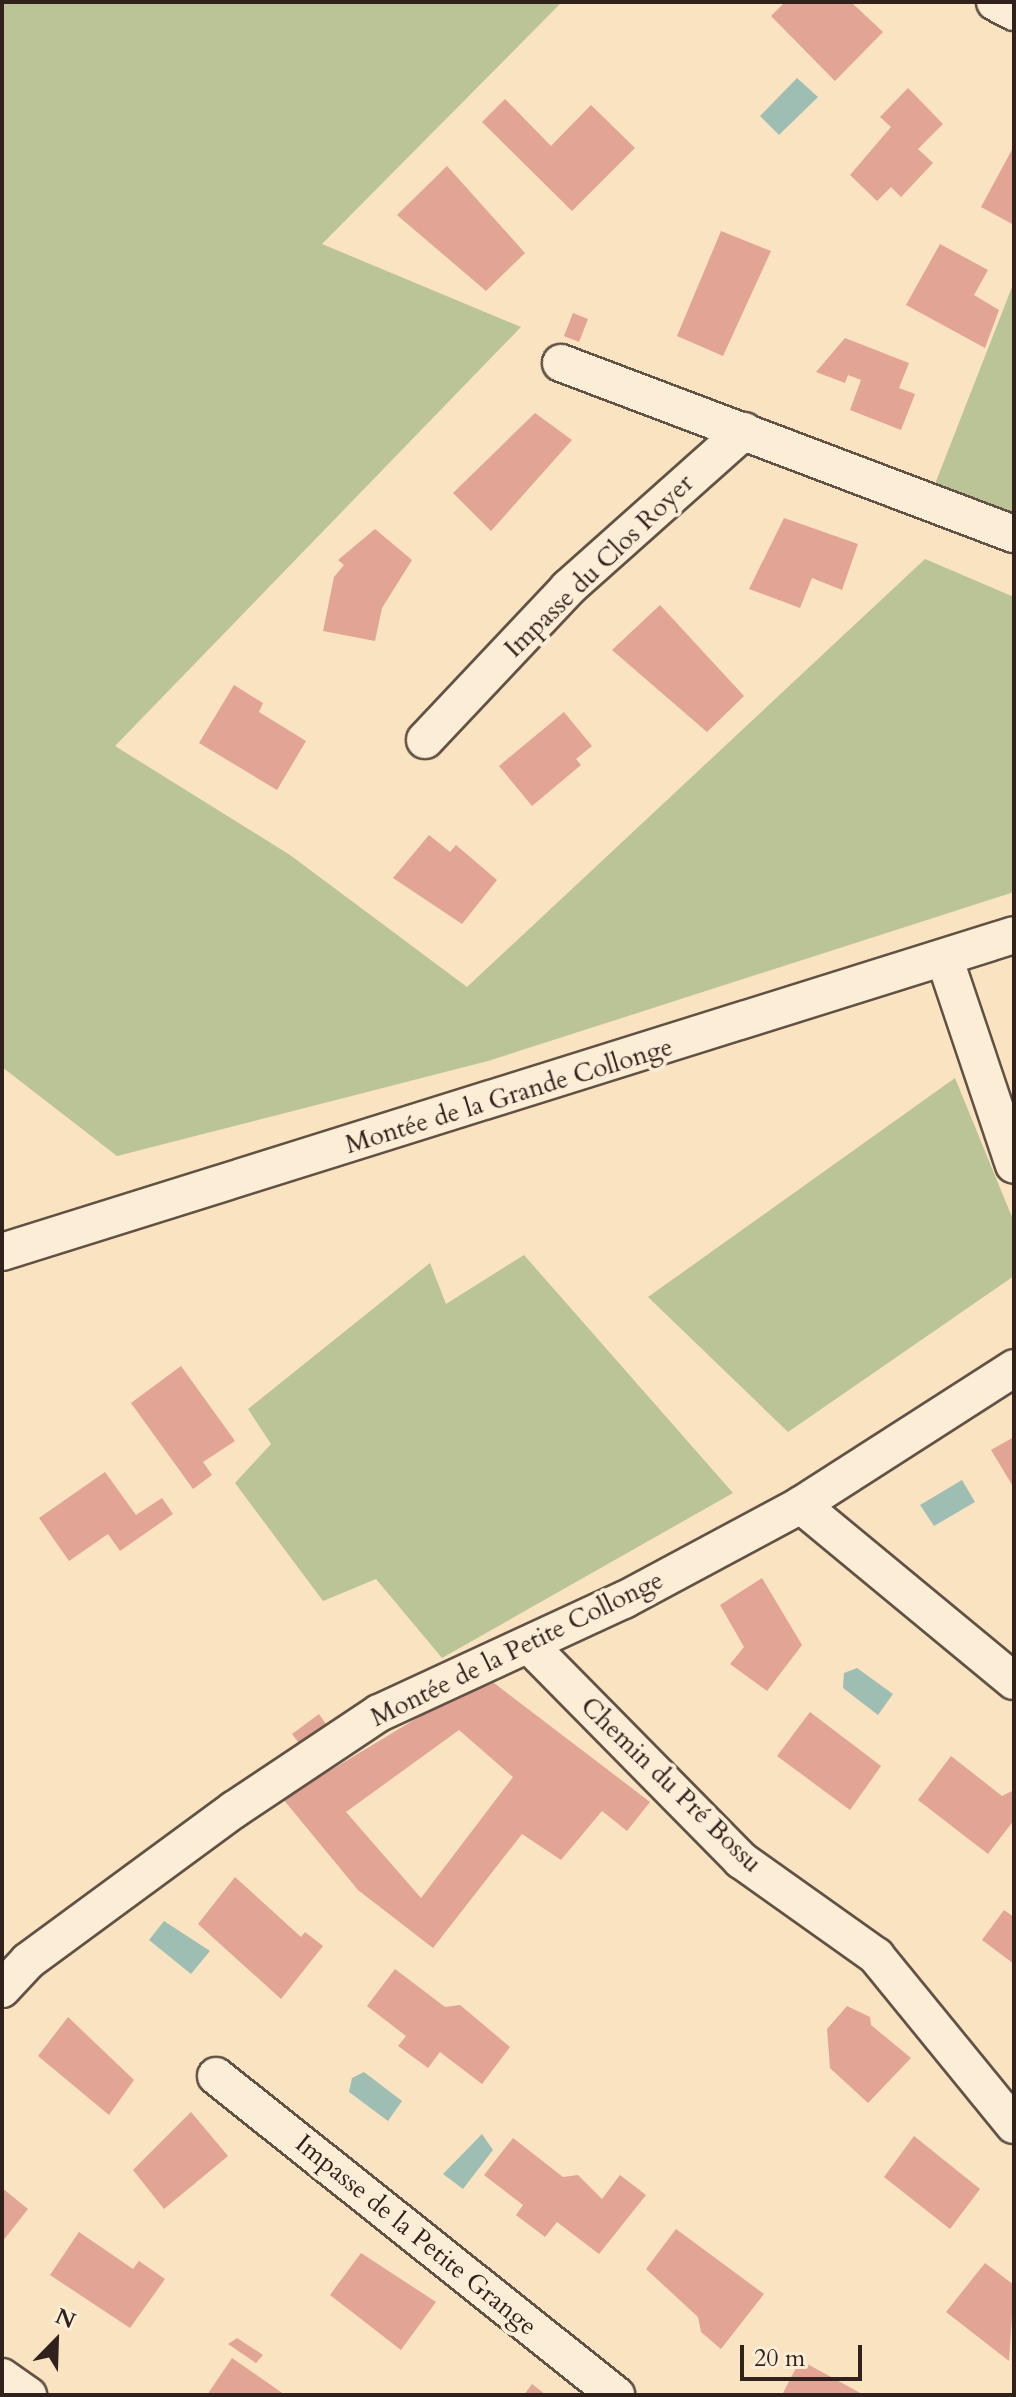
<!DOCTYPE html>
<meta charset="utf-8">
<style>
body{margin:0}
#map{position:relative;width:1016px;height:2397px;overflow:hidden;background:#fae3c1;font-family:Cardo,serif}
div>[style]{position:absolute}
.green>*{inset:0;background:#bac496}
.water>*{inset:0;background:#9ebeb4}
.building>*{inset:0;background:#e1a495}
.roads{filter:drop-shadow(2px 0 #625245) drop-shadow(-2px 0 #625245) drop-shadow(0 2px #625245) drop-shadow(0 -2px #625245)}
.minor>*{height:36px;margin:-18px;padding:0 18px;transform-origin:18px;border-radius:18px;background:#fcedd7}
span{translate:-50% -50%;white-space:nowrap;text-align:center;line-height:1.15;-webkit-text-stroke:8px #fcedd7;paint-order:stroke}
.street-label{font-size:26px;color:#30211c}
.frame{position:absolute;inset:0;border:4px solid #30211c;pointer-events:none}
.north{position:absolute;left:16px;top:2301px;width:80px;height:80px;-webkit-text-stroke:6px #fcedd7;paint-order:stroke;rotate:23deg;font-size:22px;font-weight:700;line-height:32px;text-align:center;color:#30211c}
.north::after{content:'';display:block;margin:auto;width:28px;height:36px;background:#30211c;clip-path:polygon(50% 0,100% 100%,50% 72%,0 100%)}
.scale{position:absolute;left:740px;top:2345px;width:122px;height:36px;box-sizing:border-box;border:4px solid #30211c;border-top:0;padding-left:10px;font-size:24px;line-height:28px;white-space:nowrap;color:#30211c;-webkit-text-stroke:6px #fcedd7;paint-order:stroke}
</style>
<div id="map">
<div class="green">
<div style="clip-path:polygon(2px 2px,562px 2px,322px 244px,521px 327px,115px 746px,290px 855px,467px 987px,925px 559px,1014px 597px,1014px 892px,488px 1061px,117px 1156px,2px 1067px)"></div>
<div style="clip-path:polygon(1014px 282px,1014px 516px,935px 484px)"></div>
<div style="clip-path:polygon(955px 1078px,1014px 1222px,1014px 1276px,788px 1432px,648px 1297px)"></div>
<div style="clip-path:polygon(524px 1255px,733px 1493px,442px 1658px,376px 1579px,323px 1601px,235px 1483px,271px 1444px,248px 1409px,430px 1263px,446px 1304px)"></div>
</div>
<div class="water">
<div style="clip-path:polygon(797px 78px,818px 97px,779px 135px,760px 116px)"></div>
<div style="clip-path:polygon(962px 1480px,975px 1502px,934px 1526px,920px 1505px)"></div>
<div style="clip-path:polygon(857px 1668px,893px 1694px,878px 1715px,843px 1688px,844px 1673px)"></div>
<div style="clip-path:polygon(164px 1921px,210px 1951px,191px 1974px,149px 1940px)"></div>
<div style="clip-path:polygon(364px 2072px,402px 2101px,388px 2121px,349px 2092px,352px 2078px)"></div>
<div style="clip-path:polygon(482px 2134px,493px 2150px,463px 2189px,443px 2174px)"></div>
</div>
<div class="building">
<div style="clip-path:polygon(785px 2px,851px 2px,883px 32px,835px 81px,771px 16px)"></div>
<div style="clip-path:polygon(908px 88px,943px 124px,918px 149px,933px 163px,901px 197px,891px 187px,877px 201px,850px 175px,891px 127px,880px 117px)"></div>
<div style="clip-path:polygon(505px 99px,551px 146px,591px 105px,635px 148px,572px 211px,482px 122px)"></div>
<div style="clip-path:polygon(1014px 146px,1014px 225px,981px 207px)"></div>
<div style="clip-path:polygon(447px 166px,525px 253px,486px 291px,397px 215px)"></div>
<div style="clip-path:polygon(721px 231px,771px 251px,723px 356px,677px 336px)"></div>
<div style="clip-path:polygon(940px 244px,988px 270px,974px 295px,999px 310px,985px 348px,906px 305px)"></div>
<div style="clip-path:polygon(573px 313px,588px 319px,579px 342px,564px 336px)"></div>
<div style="clip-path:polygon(845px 338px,909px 363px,899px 388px,915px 394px,901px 430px,850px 410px,861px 380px,848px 375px,845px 383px,816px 372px)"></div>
<div style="clip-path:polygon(535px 413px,572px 440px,491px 531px,453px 493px)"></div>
<div style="clip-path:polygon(784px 518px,858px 544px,842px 590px,812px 578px,800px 608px,749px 589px)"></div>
<div style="clip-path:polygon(375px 529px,412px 560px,382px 608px,375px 641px,323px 631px,334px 577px,344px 565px,338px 560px)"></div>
<div style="clip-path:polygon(660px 605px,744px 696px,707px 732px,612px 650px)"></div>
<div style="clip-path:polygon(234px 685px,263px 703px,259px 712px,306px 741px,277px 790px,199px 743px)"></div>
<div style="clip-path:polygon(564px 712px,592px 746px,576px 759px,581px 765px,532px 806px,499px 766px)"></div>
<div style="clip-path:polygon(429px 835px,450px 852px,456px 845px,497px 880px,462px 924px,393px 878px)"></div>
<div style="clip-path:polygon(181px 1366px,235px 1441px,203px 1462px,212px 1475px,193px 1489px,131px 1403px)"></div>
<div style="clip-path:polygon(1014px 1437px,1014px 1488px,991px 1450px)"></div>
<div style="clip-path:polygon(105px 1472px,136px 1515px,162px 1498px,173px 1514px,120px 1551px,108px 1534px,69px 1561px,39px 1518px)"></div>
<div style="clip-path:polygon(762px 1578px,802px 1645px,767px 1691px,730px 1664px,744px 1647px,720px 1605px)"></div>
<div style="clip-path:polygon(evenodd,494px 1683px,650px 1802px,627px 1831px,602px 1811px,561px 1860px,522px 1834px,433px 1948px,358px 1890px,283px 1799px,447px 1700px,494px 1683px,459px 1730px,513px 1777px,421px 1898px,346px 1812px,459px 1730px)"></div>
<div style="clip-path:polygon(810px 1712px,881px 1766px,850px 1810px,777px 1756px)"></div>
<div style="clip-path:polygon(319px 1714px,330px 1730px,304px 1750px,292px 1734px)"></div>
<div style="clip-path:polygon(951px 1756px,1002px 1796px,1014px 1790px,1014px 1820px,988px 1854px,918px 1800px)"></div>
<div style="clip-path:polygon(235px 1877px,301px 1937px,305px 1932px,323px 1946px,281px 1999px,198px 1924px)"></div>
<div style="clip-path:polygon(1004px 1910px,1014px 1917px,1014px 1964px,982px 1940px)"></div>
<div style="clip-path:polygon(395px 1969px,445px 2007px,460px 2005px,510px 2047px,482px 2084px,440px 2052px,428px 2068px,398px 2046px,406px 2036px,367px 2006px)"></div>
<div style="clip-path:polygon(847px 2006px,870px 2017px,871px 2025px,911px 2058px,868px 2103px,830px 2068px,827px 2029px)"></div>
<div style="clip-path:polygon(68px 2017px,134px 2080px,109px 2115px,38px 2056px)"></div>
<div style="clip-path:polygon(191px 2112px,228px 2156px,164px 2209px,133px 2170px)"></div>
<div style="clip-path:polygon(914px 2136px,980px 2189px,950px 2229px,884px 2177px)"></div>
<div style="clip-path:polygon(513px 2138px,563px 2177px,578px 2175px,602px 2199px,620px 2175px,646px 2195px,599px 2254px,557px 2222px,545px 2237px,516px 2215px,523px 2205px,484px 2175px)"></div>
<div style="clip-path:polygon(2px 2188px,28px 2209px,2px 2242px)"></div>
<div style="clip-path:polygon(676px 2229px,764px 2294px,721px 2349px,701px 2332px,698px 2317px,646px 2269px)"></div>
<div style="clip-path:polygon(79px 2232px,133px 2269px,139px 2261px,165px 2279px,130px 2328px,50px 2275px)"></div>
<div style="clip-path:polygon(361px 2253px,436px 2302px,401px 2350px,330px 2295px)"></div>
<div style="clip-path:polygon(985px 2263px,1014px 2285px,1009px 2361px,946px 2312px)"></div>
<div style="clip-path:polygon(237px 2338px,263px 2355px,256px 2363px,228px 2344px)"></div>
<div style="clip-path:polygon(232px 2358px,285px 2395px,207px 2395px)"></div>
<div style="clip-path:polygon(800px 2360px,864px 2395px,782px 2395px)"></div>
<div style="clip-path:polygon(532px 2384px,546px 2395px,524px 2395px)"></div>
</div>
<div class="roads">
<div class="minor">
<div style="left:995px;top:2px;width:21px;rotate:28deg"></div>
<div style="left:561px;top:363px;width:484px;rotate:20.7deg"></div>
<div style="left:425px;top:740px;width:209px;rotate:-46.7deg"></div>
<div style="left:568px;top:588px;width:236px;rotate:-41.7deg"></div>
<div style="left:945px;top:960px;width:216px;rotate:71.4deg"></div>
<div style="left:2px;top:1252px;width:1060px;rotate:-17.39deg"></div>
<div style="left:801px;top:1505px;width:276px;rotate:39.6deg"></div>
<div style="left:530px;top:1646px;width:301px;rotate:45.4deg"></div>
<div style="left:741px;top:1860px;width:166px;rotate:35.4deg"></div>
<div style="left:876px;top:1956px;width:218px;rotate:50.8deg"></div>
<div style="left:2px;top:1989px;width:38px;rotate:-47deg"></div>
<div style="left:28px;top:1961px;width:257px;rotate:-36.3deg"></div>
<div style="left:235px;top:1809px;width:173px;rotate:-33.7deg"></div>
<div style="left:379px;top:1713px;width:270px;rotate:-24.8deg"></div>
<div style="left:624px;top:1600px;width:201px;rotate:-28.2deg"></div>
<div style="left:801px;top:1505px;width:253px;rotate:-32.7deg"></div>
<div style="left:216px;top:2076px;width:512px;rotate:38.57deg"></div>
<div style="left:2px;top:2377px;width:32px;rotate:35deg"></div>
</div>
</div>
<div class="street-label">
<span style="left:599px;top:566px;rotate:-44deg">Impasse du Clos Royer</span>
<span style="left:509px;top:1096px;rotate:-17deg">Montée de la Grande Collonge</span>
<span style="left:517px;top:1649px;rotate:-26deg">Montée de la Petite Collonge</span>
<span style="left:671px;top:1785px;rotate:44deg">Chemin du Pré Bossu</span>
<span style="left:416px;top:2235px;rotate:39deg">Impasse de la Petite Grange</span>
</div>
<div class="frame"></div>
<div class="north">N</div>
<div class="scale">20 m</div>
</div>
